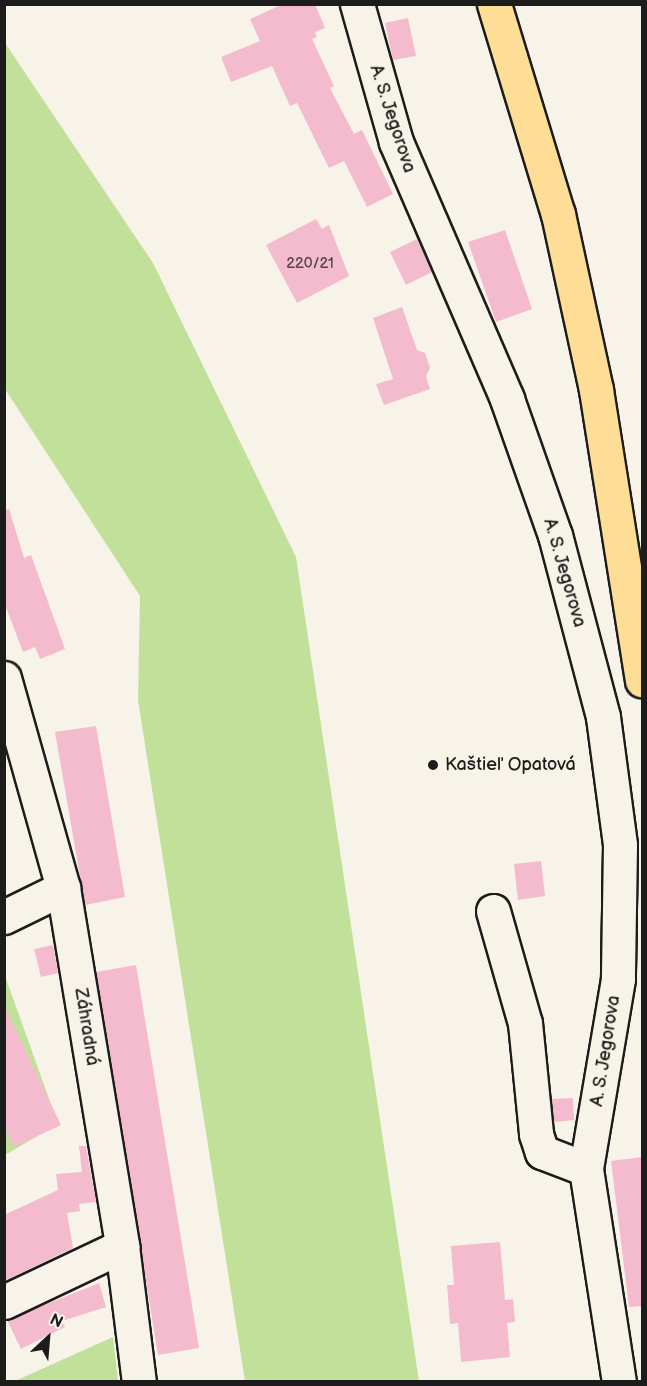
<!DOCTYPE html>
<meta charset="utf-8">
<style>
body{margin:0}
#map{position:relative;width:647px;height:1386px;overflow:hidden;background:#f7f3e8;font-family:"Balsamiq Sans",sans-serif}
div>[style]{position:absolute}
.green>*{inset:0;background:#c1e099}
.building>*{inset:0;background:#f4bbcf}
.roads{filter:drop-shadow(2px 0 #1c1c1c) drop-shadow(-2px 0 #1c1c1c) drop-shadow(0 2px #1c1c1c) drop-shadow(0 -2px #1c1c1c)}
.minor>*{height:33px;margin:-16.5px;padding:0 16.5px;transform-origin:16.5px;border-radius:16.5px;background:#f7f3e8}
.major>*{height:33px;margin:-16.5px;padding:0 16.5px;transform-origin:16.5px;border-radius:16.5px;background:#fedd96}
.dots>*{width:16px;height:16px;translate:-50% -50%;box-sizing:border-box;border:3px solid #f7f3e8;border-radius:50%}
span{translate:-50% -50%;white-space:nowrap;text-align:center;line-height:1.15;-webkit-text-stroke:5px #f7f3e8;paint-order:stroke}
.number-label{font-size:15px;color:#524449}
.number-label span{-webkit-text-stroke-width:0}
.street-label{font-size:18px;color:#1c1c1c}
.poi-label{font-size:18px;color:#1c1c1c}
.left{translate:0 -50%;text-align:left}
.frame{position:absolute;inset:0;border:6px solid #1c1c1c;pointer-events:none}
.north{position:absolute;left:18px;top:1308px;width:60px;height:60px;-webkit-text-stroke:4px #f7f3e8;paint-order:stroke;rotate:26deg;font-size:16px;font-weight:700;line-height:24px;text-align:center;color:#1c1c1c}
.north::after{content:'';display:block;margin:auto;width:21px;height:27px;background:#1c1c1c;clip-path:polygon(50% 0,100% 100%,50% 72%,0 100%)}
</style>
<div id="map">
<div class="green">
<div style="clip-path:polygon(5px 43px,153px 263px,296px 557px,419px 1381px,245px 1381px,138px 700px,140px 596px,5px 389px)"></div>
<div style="clip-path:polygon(4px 973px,58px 1124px,5px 1155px,4px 1155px)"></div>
<div style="clip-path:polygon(113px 1337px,118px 1381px,15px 1381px)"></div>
</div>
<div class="building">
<div style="clip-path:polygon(283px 4px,315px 4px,325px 28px,315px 32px,317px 37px,312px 39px,334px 86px,330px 88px,354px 134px,362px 130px,393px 194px,367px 207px,344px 161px,329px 168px,297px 103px,290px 106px,272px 66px,231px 82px,221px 57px,260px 41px,250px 19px)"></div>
<div style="clip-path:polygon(408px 18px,416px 56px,393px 60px,385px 23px)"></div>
<div style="clip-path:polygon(316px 219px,322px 229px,329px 225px,349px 276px,297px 303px,266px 245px)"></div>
<div style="clip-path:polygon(505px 230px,532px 309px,496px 322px,468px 242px)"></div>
<div style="clip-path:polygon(417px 239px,432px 272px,406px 285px,390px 252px)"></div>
<div style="clip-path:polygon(402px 307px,417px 350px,425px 353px,430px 368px,426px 376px,430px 389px,384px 405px,376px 384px,393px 379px,373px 318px)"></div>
<div style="clip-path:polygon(9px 509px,24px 558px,31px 555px,65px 649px,40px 659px,35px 647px,23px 652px,4px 602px,4px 510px)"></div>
<div style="clip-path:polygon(96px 726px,125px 897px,85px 905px,55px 732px)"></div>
<div style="clip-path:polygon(541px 861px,545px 896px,518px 900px,514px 864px)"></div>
<div style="clip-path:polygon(53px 945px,58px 973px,41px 977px,34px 949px)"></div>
<div style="clip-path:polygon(136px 965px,199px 1348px,158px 1355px,96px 972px)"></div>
<div style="clip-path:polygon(4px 1005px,61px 1125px,14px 1147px,4px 1127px)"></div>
<div style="clip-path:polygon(573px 1098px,574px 1120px,554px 1122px,551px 1099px)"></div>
<div style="clip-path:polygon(79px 1146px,86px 1146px,96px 1202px,79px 1204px,80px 1211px,67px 1213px,73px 1248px,4px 1281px,4px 1215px,58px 1190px,56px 1174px,82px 1172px)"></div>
<div style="clip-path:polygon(642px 1157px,642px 1306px,629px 1307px,611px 1161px)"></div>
<div style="clip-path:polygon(500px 1242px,505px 1300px,513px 1299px,515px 1322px,507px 1323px,510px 1357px,461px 1362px,458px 1323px,450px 1324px,447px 1285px,454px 1285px,451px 1246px)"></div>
<div style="clip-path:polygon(99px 1283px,106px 1307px,62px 1321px,65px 1327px,21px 1349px,7px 1320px)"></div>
</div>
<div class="roads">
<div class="minor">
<div style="left:357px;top:4px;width:143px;rotate:74.2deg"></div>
<div style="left:396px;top:142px;width:280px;rotate:66.6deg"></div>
<div style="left:507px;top:399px;width:144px;rotate:70.6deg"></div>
<div style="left:555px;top:535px;width:188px;rotate:75.2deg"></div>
<div style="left:603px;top:717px;width:129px;rotate:82.4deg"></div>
<div style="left:620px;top:845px;width:134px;rotate:90.9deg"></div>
<div style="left:618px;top:979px;width:193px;rotate:99.6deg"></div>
<div style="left:586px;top:1169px;width:216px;rotate:81.2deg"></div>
<div style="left:4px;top:678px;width:218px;rotate:74.3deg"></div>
<div style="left:63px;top:888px;width:363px;rotate:80.6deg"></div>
<div style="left:122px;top:1246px;width:137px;rotate:82.9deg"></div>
<div style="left:493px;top:911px;width:116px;rotate:74.1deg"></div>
<div style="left:525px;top:1023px;width:112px;rotate:84.3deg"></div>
<div style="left:536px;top:1134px;width:19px;rotate:72deg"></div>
<div style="left:542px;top:1152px;width:47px;rotate:21.1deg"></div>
<div style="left:4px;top:917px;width:66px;rotate:-26.2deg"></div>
<div style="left:4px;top:1302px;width:131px;rotate:-25.4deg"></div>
</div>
<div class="major">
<div style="left:494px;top:4px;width:220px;rotate:73.1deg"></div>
<div style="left:558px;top:214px;width:180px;rotate:77.8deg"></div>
<div style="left:596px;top:390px;width:294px;rotate:81deg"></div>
</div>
</div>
<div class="dots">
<div style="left:433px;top:765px;background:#1c1c1c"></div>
</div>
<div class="number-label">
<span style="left:310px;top:264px">220/21</span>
</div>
<div class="street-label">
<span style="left:392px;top:119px;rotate:72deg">A. S. Jegorova</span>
<span style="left:564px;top:573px;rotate:74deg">A. S. Jegorova</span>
<span style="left:86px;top:1027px;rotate:81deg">Záhradná</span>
<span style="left:606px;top:1051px;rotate:-81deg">A. S. Jegorova</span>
</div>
<div class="poi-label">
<span class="left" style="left:445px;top:765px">Kaštieľ Opatová</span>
</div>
<div class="frame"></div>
<div class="north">N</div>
</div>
